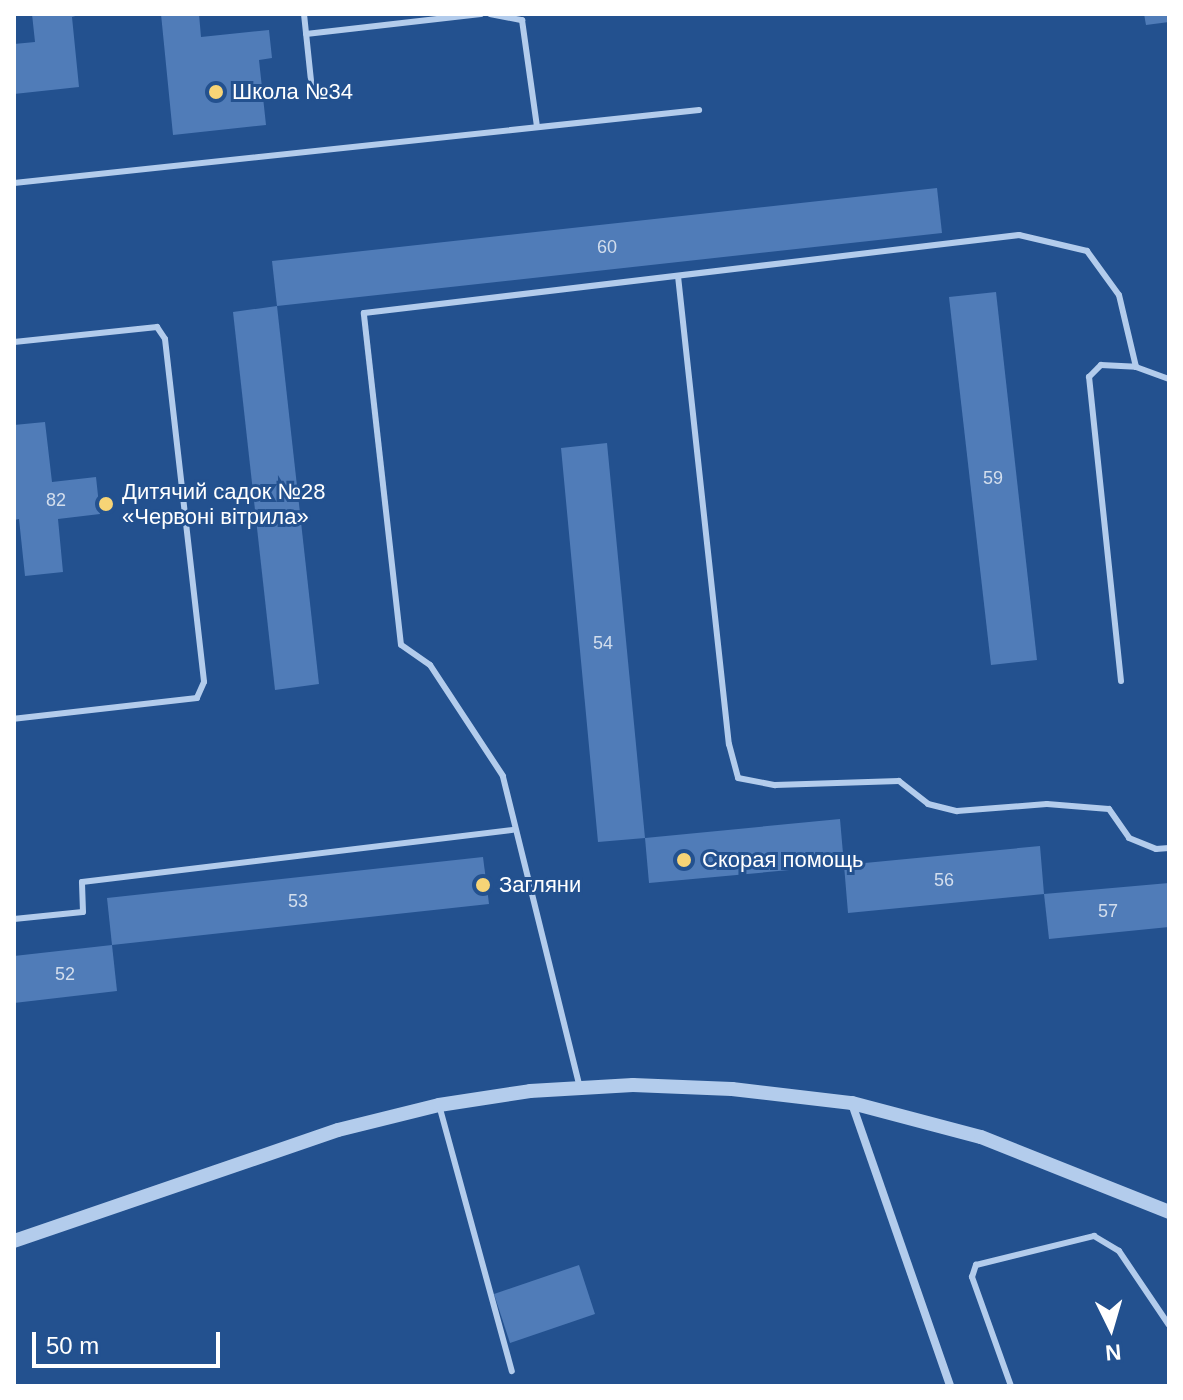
<!DOCTYPE html>
<meta charset="utf-8">
<style>
body{margin:0}
#map{position:relative;width:1183px;height:1400px;overflow:hidden;background:#23518f;font-family:Helvetica,sans-serif}
div>[style]{position:absolute}
.building>*{inset:0;background:#507cb8}
.service>*{height:6px;margin:-3px;padding:0 3px;transform-origin:3px;border-radius:3px;background:#b3ccec}
.minor>*{height:8px;margin:-4px;padding:0 4px;transform-origin:4px;border-radius:4px;background:#b3ccec}
.tertiary>*{height:14px;margin:-7px;padding:0 7px;transform-origin:7px;border-radius:7px;background:#b3ccec}
.dots>*{width:22px;height:22px;translate:-50% -50%;box-sizing:border-box;border:4px solid #23518f;border-radius:50%}
span{translate:-50% -50%;white-space:nowrap;text-align:center;line-height:1.15;-webkit-text-stroke:6px #23518f;paint-order:stroke}
.number-label{font-size:18px;color:#d3deed}
.number-label span{-webkit-text-stroke-width:0}
.poi-label{font-size:22px;color:#fff}
.left{translate:0 -50%;text-align:left}
.frame{position:absolute;inset:0;border:16px solid #fff;pointer-events:none}
.north{position:absolute;left:1071px;top:1288px;width:80px;height:80px;-webkit-text-stroke:6px #23518f;paint-order:stroke;rotate:175deg;font-size:22px;font-weight:700;line-height:32px;text-align:center;color:#fff}
.north::after{content:'';display:block;margin:auto;width:28px;height:36px;background:#fff;clip-path:polygon(50% 0,100% 100%,50% 72%,0 100%)}
.scale{position:absolute;left:32px;top:1332px;width:188px;height:36px;box-sizing:border-box;border:4px solid #fff;border-top:0;padding-left:10px;font-size:24px;line-height:28px;white-space:nowrap;color:#fff;-webkit-text-stroke:6px #23518f;paint-order:stroke}
</style>
<div id="map">
<div class="building">
<div style="clip-path:polygon(32px 14px,82px 14px,72px 17px,79px 87px,14px 94px,14px 44px,35px 42px)"></div>
<div style="clip-path:polygon(161px 14px,199px 14px,201px 37px,269px 30px,272px 58px,259px 60px,266px 125px,173px 135px)"></div>
<div style="clip-path:polygon(1144px 14px,1169px 14px,1169px 22px,1146px 25px)"></div>
<div style="clip-path:polygon(937px 188px,942px 233px,277px 306px,272px 261px)"></div>
<div style="clip-path:polygon(996px 292px,1037px 660px,991px 665px,949px 297px)"></div>
<div style="clip-path:polygon(277px 306px,319px 684px,275px 690px,233px 312px)"></div>
<div style="clip-path:polygon(45px 422px,52px 482px,96px 477px,100px 514px,58px 519px,63px 572px,25px 576px,19px 519px,14px 520px,14px 425px)"></div>
<div style="clip-path:polygon(607px 443px,645px 838px,598px 842px,561px 448px)"></div>
<div style="clip-path:polygon(840px 819px,844px 865px,649px 883px,645px 838px)"></div>
<div style="clip-path:polygon(1040px 846px,1044px 894px,848px 913px,844px 865px)"></div>
<div style="clip-path:polygon(483px 857px,489px 904px,112px 945px,107px 898px)"></div>
<div style="clip-path:polygon(1169px 883px,1169px 927px,1049px 939px,1044px 894px)"></div>
<div style="clip-path:polygon(112px 945px,117px 991px,14px 1003px,14px 956px)"></div>
<div style="clip-path:polygon(579px 1265px,595px 1314px,510px 1343px,494px 1294px)"></div>
</div>
<div class="service">
<div style="left:304px;top:14px;width:76px;rotate:84deg"></div>
<div style="left:490px;top:14px;width:33px;rotate:11deg"></div>
<div style="left:522px;top:20px;width:108px;rotate:82deg"></div>
<div style="left:306px;top:34px;width:176px;rotate:-6.5deg"></div>
<div style="left:14px;top:183px;width:689px;rotate:-6.08deg"></div>
<div style="left:678px;top:276px;width:471px;rotate:83.8deg"></div>
<div style="left:729px;top:744px;width:35px;rotate:75deg"></div>
<div style="left:738px;top:778px;width:38px;rotate:11deg"></div>
<div style="left:775px;top:785px;width:124px;rotate:-1.8deg"></div>
<div style="left:899px;top:781px;width:37px;rotate:38deg"></div>
<div style="left:928px;top:804px;width:30px;rotate:14deg"></div>
<div style="left:957px;top:811px;width:90px;rotate:-4.4deg"></div>
<div style="left:1047px;top:804px;width:62px;rotate:4.6deg"></div>
<div style="left:1109px;top:809px;width:35px;rotate:55deg"></div>
<div style="left:1129px;top:838px;width:29px;rotate:22deg"></div>
<div style="left:1156px;top:849px;width:13px;rotate:-4deg"></div>
<div style="left:14px;top:342px;width:144px;rotate:-6deg"></div>
<div style="left:157px;top:327px;width:14px;rotate:56deg"></div>
<div style="left:165px;top:339px;width:345px;rotate:83.5deg"></div>
<div style="left:204px;top:682px;width:17px;rotate:114deg"></div>
<div style="left:197px;top:698px;width:184px;rotate:173.5deg"></div>
<div style="left:1121px;top:681px;width:306px;rotate:-96deg"></div>
<div style="left:1089px;top:377px;width:17px;rotate:-45deg"></div>
<div style="left:1101px;top:365px;width:35px;rotate:3deg"></div>
<div style="left:1136px;top:367px;width:35px;rotate:20deg"></div>
<div style="left:14px;top:919px;width:69px;rotate:-5.8deg"></div>
<div style="left:83px;top:912px;width:30px;rotate:-92deg"></div>
<div style="left:82px;top:882px;width:434px;rotate:-6.9deg"></div>
<div style="left:580px;top:1088px;width:321px;rotate:-103.9deg"></div>
<div style="left:503px;top:776px;width:133px;rotate:-123.3deg"></div>
<div style="left:430px;top:665px;width:35px;rotate:-145deg"></div>
<div style="left:401px;top:645px;width:334px;rotate:-96.4deg"></div>
<div style="left:364px;top:313px;width:660px;rotate:-6.79deg"></div>
<div style="left:1019px;top:235px;width:70px;rotate:13.2deg"></div>
<div style="left:1087px;top:251px;width:54px;rotate:54deg"></div>
<div style="left:1119px;top:295px;width:74px;rotate:76.7deg"></div>
<div style="left:439px;top:1105px;width:276px;rotate:74.7deg"></div>
<div style="left:1011px;top:1386px;width:116px;rotate:-109.7deg"></div>
<div style="left:972px;top:1277px;width:13px;rotate:-72deg"></div>
<div style="left:976px;top:1265px;width:122px;rotate:-13.8deg"></div>
<div style="left:1094px;top:1236px;width:29px;rotate:31deg"></div>
<div style="left:1119px;top:1251px;width:89px;rotate:56deg"></div>
</div>
<div class="minor">
<div style="left:852px;top:1104px;width:299px;rotate:70.8deg"></div>
</div>
<div class="tertiary">
<div style="left:14px;top:1241px;width:342px;rotate:-18.9deg"></div>
<div style="left:338px;top:1130px;width:104px;rotate:-13.9deg"></div>
<div style="left:439px;top:1105px;width:92px;rotate:-8.7deg"></div>
<div style="left:530px;top:1091px;width:103px;rotate:-3.3deg"></div>
<div style="left:633px;top:1085px;width:99px;rotate:2.3deg"></div>
<div style="left:732px;top:1089px;width:121px;rotate:6.7deg"></div>
<div style="left:852px;top:1103px;width:133px;rotate:14.8deg"></div>
<div style="left:981px;top:1137px;width:202px;rotate:21.7deg"></div>
</div>
<div class="dots">
<div style="left:216px;top:92px;background:#f7d476"></div>
<div style="left:106px;top:504px;background:#f7d476"></div>
<div style="left:684px;top:860px;background:#f7d476"></div>
<div style="left:483px;top:885px;background:#f7d476"></div>
</div>
<div class="number-label">
<span style="left:607px;top:247px">60</span>
<span style="left:993px;top:478px">59</span>
<span style="left:56px;top:500px">82</span>
<span style="left:603px;top:643px">54</span>
<span style="left:944px;top:880px">56</span>
<span style="left:298px;top:901px">53</span>
<span style="left:1108px;top:911px">57</span>
<span style="left:65px;top:974px">52</span>
</div>
<div class="poi-label">
<span class="left" style="left:232px;top:92px">Школа №34</span>
<span class="left" style="left:122px;top:504px">Дитячий садок №28<br>«Червоні вітрила»</span>
<span class="left" style="left:702px;top:860px">Скорая помощь</span>
<span class="left" style="left:499px;top:885px">Загляни</span>
</div>
<div class="frame"></div>
<div class="north">N</div>
<div class="scale">50 m</div>
</div>
